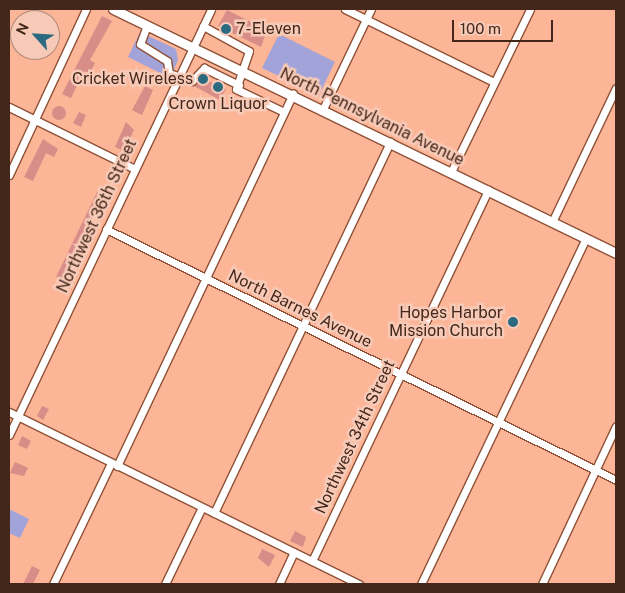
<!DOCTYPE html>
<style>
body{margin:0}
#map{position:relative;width:625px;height:593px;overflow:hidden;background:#fdb597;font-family:"Public Sans",sans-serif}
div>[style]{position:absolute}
.green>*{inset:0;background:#a2a3d9}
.building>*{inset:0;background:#d98d88}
.round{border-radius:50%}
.roads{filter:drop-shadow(1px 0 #8f5035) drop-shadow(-1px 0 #8f5035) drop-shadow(0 1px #8f5035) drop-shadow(0 -1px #8f5035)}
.minor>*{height:7px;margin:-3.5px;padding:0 3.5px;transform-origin:3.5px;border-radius:3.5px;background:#fff}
.major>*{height:9px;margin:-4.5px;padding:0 4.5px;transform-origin:4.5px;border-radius:4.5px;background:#fff}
.dots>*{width:14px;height:14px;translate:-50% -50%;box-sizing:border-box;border:2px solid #f7cab8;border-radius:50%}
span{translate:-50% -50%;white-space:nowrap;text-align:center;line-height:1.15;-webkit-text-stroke:5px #f7cab8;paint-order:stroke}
.poi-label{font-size:16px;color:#43271b}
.left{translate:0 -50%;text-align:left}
.right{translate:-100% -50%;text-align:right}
.street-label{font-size:16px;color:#43271b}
.frame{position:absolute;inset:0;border:10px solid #43271b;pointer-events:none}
.north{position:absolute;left:10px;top:10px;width:50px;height:50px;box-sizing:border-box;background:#f7cab8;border:1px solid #af8979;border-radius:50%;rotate:296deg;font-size:14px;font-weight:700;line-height:20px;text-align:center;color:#43271b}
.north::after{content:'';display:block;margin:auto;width:18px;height:22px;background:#2c6a80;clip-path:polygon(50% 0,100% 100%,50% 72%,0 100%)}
.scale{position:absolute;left:452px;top:20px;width:101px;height:22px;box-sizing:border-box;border:2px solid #43271b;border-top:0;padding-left:6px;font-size:15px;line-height:18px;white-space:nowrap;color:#43271b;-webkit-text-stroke:4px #f7cab8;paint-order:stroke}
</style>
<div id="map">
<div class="green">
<div style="clip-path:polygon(140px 32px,176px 49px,178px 60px,170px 78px,128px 57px)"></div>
<div style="clip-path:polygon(279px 34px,335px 62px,319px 95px,262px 68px)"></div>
<div style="clip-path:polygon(9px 509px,29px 519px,20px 538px,9px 533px)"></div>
</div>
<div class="building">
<div style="clip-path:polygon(227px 10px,267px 30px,261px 47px,218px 26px)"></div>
<div style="clip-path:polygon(102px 16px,112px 21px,90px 60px,95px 63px,90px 73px,84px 71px,71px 98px,62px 94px)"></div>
<div style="clip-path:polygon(202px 78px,226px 89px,220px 100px,194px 86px)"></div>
<div style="clip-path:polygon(145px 86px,153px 90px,142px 115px,132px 110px)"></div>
<div class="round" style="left:52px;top:106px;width:14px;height:14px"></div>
<div style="clip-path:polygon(79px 112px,86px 115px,81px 127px,73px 123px)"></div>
<div style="clip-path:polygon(126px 122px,134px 130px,124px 151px,115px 147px)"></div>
<div style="clip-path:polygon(43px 139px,58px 149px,54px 157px,46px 153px,33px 181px,24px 177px)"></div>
<div style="clip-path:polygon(100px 186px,106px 189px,63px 280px,56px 277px)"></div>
<div style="clip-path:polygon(42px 406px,49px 409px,43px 420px,37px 416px)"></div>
<div style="clip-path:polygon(22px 436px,31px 441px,27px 449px,18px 445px)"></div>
<div style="clip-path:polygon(15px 462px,28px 468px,24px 476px,10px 473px)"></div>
<div style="clip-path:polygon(295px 531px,306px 537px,303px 547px,290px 541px)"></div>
<div style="clip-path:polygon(262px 549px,275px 555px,269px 567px,258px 558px)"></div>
<div style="clip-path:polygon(32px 566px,40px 570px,33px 584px,23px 584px)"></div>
</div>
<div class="roads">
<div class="minor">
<div style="left:345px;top:9px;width:166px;rotate:26.1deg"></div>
<div style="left:147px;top:25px;width:20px;rotate:110deg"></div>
<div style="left:140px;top:44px;width:32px;rotate:32deg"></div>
<div style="left:167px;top:61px;width:12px;rotate:81deg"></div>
<div style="left:169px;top:73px;width:24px;rotate:19deg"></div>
<div style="left:192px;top:81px;width:18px;rotate:-47deg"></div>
<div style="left:204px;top:68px;width:39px;rotate:26deg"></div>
<div style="left:203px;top:26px;width:52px;rotate:28.5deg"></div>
<div style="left:249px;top:51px;width:40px;rotate:108.9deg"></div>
<div style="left:236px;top:89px;width:53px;rotate:25.6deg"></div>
<div style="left:9px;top:107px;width:140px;rotate:26.2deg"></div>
<div style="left:323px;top:109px;width:111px;rotate:-64.4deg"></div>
<div style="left:451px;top:172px;width:181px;rotate:-64.1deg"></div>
<div style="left:9px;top:175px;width:183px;rotate:-65.1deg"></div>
<div style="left:552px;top:222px;width:148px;rotate:-64.5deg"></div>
<div style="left:106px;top:229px;width:568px;rotate:26.2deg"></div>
<div style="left:9px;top:412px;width:390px;rotate:26.2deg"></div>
<div style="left:9px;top:435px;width:471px;rotate:-64.6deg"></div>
<div style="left:117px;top:466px;width:412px;rotate:-64.7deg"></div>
<div style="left:214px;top:513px;width:411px;rotate:-64.6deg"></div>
<div style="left:312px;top:561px;width:411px;rotate:-64.6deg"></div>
<div style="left:53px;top:584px;width:134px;rotate:-64.4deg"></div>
<div style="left:165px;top:584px;width:85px;rotate:-64.3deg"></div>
<div style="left:279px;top:584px;width:35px;rotate:-65deg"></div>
<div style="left:421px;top:584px;width:383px;rotate:-64.5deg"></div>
<div style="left:542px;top:584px;width:174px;rotate:-64.9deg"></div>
</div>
<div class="major">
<div style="left:113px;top:9px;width:559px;rotate:25.88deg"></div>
</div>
</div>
<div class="dots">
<div style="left:226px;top:29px;background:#2c6a80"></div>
<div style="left:203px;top:79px;background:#2c6a80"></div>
<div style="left:218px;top:87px;background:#2c6a80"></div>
<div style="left:513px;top:322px;background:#2c6a80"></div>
</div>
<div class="poi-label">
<span class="left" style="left:236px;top:29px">7-Eleven</span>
<span class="right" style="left:193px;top:79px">Cricket Wireless</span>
<span style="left:218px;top:104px">Crown Liquor</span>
<span class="right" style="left:503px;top:322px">Hopes Harbor<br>Mission Church</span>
</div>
<div class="street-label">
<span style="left:372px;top:117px;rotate:26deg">North Pennsylvania Avenue</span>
<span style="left:97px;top:216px;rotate:-65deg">Northwest 36th Street</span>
<span style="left:300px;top:309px;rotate:26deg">North Barnes Avenue</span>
<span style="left:355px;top:437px;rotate:-65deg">Northwest 34th Street</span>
</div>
<div class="frame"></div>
<div class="north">N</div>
<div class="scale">100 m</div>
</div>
